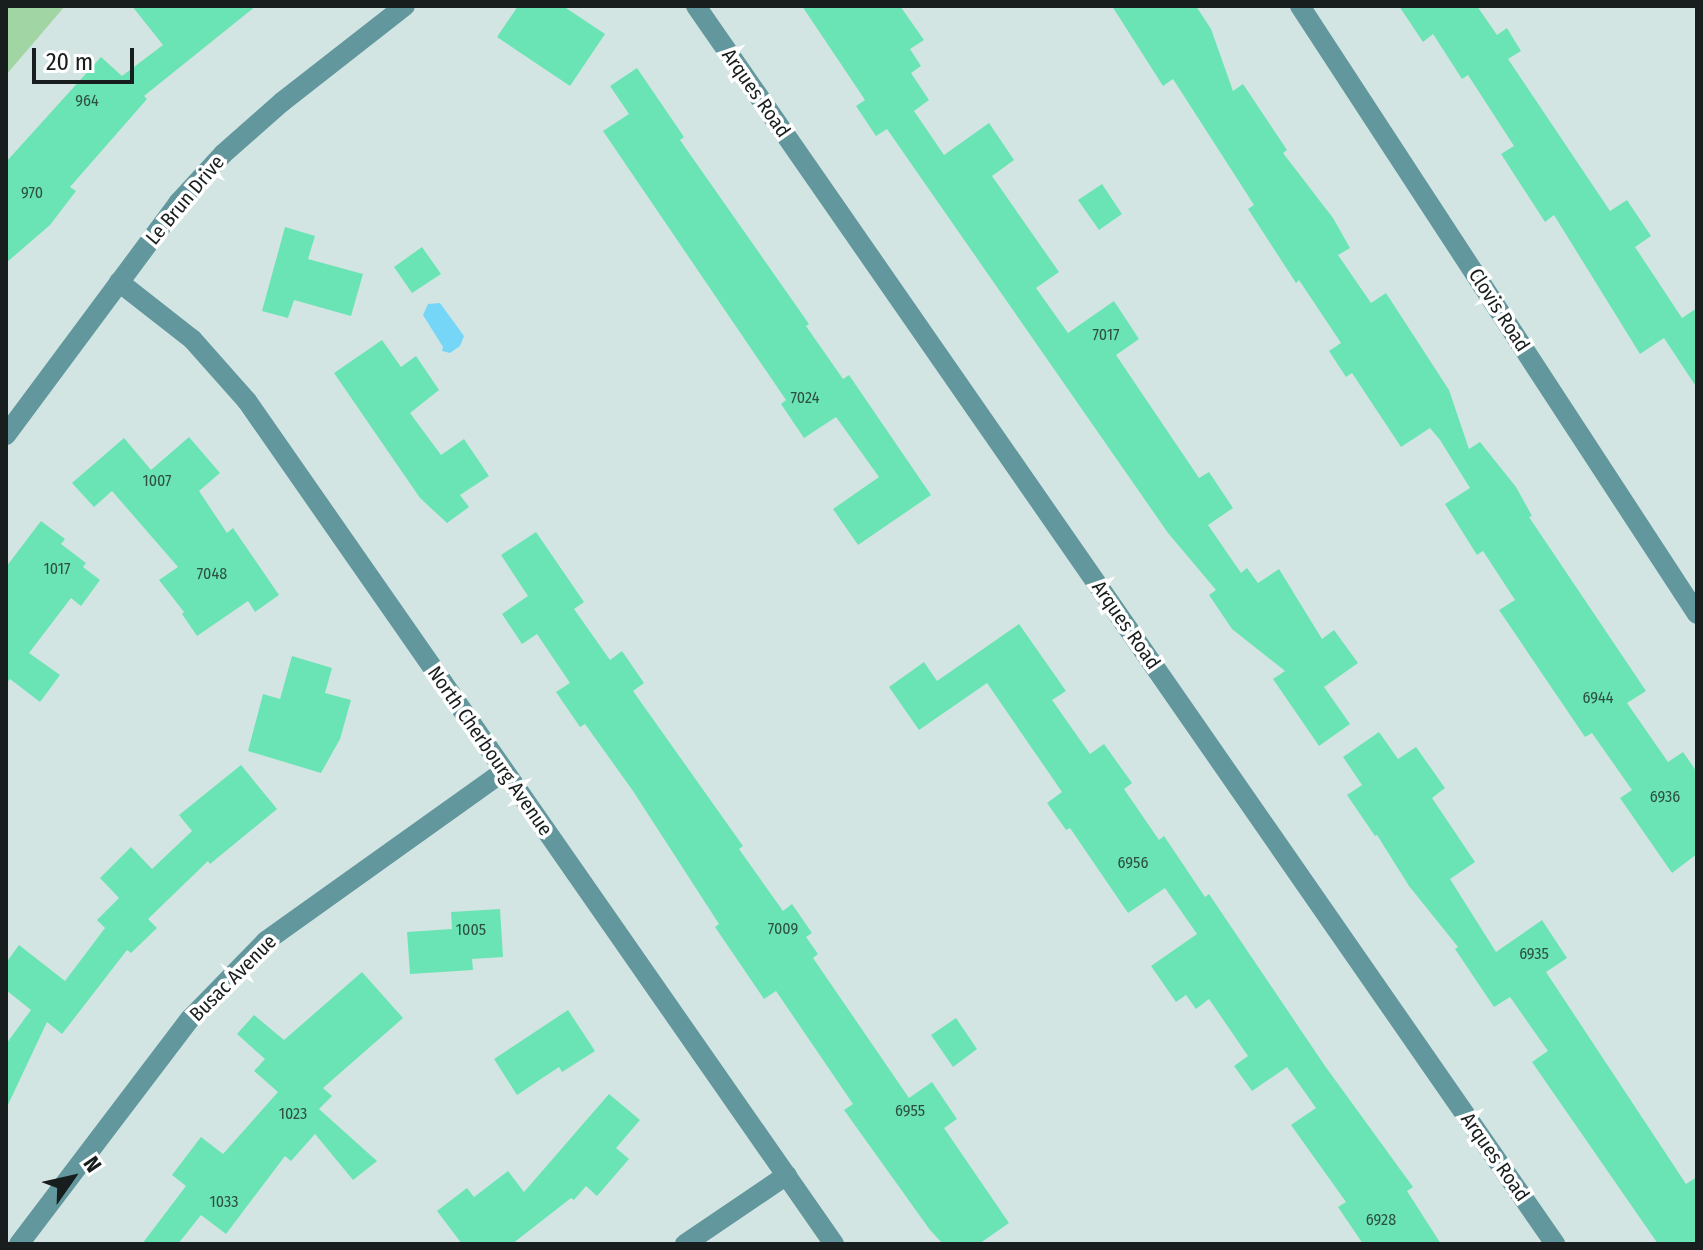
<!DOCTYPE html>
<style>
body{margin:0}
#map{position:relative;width:1703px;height:1250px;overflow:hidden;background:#d3e5e2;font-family:"Fira Sans Condensed",sans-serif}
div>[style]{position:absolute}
.green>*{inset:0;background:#a1d5a4}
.water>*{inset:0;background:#75d6f8}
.building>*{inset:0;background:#6be4b5}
.minor>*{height:20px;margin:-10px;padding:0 10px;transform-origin:10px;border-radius:10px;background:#61979d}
span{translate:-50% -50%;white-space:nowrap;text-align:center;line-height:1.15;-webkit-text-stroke:7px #fff;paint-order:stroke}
.number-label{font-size:16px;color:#2d5043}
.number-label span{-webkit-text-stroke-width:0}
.street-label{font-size:20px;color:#181e1d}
.frame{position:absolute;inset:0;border:8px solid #181e1d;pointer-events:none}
.north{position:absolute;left:32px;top:1138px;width:80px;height:80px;-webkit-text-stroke:6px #fff;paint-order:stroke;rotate:56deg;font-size:22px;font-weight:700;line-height:32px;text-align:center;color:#181e1d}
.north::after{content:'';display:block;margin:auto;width:28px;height:36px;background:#181e1d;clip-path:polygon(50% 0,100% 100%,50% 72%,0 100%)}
.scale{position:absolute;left:32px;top:48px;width:102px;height:36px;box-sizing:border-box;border:4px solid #181e1d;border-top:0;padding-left:10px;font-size:24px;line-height:28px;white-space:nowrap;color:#181e1d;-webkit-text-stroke:6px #fff;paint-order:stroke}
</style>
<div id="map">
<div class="green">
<div style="clip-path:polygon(6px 6px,65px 6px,6px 75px)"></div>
</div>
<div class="water">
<div style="clip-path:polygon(440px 303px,464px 336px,460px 346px,450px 353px,442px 351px,443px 347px,423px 315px,428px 304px)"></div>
</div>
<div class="building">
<div style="clip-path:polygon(132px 6px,256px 6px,144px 96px,147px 99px,70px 187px,76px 191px,50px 225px,6px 263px,6px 162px,101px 57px,122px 76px,163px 45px)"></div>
<div style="clip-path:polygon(518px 6px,563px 6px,605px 34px,570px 86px,497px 37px)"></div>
<div style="clip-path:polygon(802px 6px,900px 6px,924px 40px,910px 49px,921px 66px,911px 73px,929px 100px,914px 111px,944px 155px,989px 123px,1014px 160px,992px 176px,1059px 272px,1036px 288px,1068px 333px,1114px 301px,1139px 339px,1116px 355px,1199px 478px,1209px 472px,1233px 508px,1208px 525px,1241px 573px,1247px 568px,1258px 583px,1279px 569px,1322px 639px,1334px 630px,1358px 663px,1324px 687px,1350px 724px,1319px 746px,1273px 679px,1285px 671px,1232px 629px,1209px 595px,1216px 590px,1168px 533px,887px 129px,876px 136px,856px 106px,865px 100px)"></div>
<div style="clip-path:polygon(1112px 6px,1196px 6px,1211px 29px,1233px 91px,1243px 84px,1287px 150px,1283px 153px,1333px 218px,1350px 248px,1338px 255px,1371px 303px,1386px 293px,1449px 390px,1469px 449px,1480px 442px,1516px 487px,1532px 516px,1529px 517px,1646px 691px,1627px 703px,1668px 762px,1683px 752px,1697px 772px,1697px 854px,1672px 873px,1620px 798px,1632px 790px,1592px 733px,1585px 737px,1499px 610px,1515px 600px,1483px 551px,1477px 555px,1445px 504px,1470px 488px,1440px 440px,1430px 428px,1401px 447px,1352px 373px,1346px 377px,1329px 351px,1341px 343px,1299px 280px,1296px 283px,1248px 209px,1254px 205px,1173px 79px,1163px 86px)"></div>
<div style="clip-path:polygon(1399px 6px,1477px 6px,1497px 35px,1507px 28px,1521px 51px,1508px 59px,1610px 211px,1627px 200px,1651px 236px,1635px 247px,1682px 318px,1697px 308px,1697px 388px,1664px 338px,1640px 354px,1554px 215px,1545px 222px,1501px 154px,1514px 146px,1468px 75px,1462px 79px,1433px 34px,1423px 42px)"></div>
<div style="clip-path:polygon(637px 68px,684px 137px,680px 140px,809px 324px,806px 326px,843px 379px,849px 375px,931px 495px,858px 545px,833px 509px,879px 477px,836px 417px,804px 438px,781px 404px,786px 400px,603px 131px,629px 114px,610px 86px)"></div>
<div style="clip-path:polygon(1102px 184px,1122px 214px,1099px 230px,1078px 200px)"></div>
<div style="clip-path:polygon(285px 227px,315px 236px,308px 259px,363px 274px,351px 316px,294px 300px,288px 318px,262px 311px)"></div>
<div style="clip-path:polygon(422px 247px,441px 274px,412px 293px,394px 267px)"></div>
<div style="clip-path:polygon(382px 340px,401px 367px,416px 356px,439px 390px,410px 413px,441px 455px,464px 439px,489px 476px,460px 495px,469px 507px,447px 523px,420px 498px,334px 373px)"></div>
<div style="clip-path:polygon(189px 437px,220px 473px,199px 491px,227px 533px,233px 528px,279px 595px,255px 612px,248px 601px,197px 636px,182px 614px,184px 612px,159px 580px,178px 567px,112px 491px,94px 507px,72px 483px,124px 438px,151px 470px)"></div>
<div style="clip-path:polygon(41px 521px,65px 539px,61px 544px,86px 563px,83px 567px,100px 580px,81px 606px,71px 598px,29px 653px,60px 675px,40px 702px,10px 679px,6px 684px,6px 567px)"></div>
<div style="clip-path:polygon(536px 532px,584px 602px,574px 609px,610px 660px,622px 651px,644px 683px,633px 691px,743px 846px,739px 849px,783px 911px,792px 904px,812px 933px,806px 937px,818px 954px,813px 958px,909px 1098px,932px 1082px,957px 1119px,944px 1128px,1009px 1223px,979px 1244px,943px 1244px,930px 1230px,844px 1110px,853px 1104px,776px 991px,764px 999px,715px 927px,719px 924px,633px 791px,585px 724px,580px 727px,556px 692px,570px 683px,537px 634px,522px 644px,502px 614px,528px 596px,501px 555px)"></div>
<div style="clip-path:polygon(1019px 624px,1066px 691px,1052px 700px,1090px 754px,1104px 744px,1132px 783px,1124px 789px,1159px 840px,1164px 836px,1205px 897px,1209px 894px,1325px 1066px,1413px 1187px,1407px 1191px,1441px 1244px,1363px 1244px,1338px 1207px,1346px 1202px,1291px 1125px,1316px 1108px,1287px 1067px,1252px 1091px,1234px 1066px,1248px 1056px,1209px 999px,1196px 1009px,1186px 995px,1176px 1002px,1151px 966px,1197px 934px,1165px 888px,1128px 913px,1070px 828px,1066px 830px,1047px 803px,1062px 792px,987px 683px,919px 730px,889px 687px,924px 662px,937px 681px)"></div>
<div style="clip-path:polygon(292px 656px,332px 668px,325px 693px,351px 700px,340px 739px,321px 773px,248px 751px,263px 694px,280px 699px)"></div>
<div style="clip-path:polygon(1379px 732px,1398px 759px,1416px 747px,1445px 788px,1432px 798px,1475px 862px,1450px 879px,1496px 952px,1542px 920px,1567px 958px,1546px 972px,1686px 1184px,1697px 1177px,1697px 1244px,1658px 1244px,1532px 1062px,1548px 1051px,1510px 997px,1494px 1007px,1455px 949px,1458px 947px,1409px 886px,1377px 835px,1375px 836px,1347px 795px,1362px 785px,1343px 757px)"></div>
<div style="clip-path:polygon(241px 765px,277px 809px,210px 864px,208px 861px,148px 919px,157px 928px,131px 953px,127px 950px,62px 1034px,47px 1022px,6px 1109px,6px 1044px,31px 1010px,6px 990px,6px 963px,19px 945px,65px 981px,105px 928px,97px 920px,119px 898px,100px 878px,131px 847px,152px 869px,192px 831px,179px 815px)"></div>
<div style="clip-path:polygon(500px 909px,503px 957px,472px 959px,473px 970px,410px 974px,407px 932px,452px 929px,451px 912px)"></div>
<div style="clip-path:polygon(362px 972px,403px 1018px,323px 1088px,332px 1096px,319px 1109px,377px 1161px,353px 1180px,315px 1134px,291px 1161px,285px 1156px,226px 1234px,201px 1215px,178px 1244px,142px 1244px,186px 1186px,172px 1175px,201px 1137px,223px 1154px,278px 1092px,254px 1071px,265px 1059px,237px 1034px,254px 1015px,284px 1040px)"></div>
<div style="clip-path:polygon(568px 1010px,595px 1051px,562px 1072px,559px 1067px,517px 1095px,494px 1059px)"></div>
<div style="clip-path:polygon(956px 1018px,977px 1049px,953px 1067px,931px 1035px)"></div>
<div style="clip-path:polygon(609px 1094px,640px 1120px,616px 1148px,629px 1159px,597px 1196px,586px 1186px,574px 1200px,571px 1198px,512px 1244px,462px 1244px,437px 1211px,467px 1188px,474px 1197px,508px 1171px,524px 1192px)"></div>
</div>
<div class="minor">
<div style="left:696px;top:6px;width:1507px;rotate:55.24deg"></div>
<div style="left:1300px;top:6px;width:726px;rotate:56.86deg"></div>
<div style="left:119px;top:282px;width:93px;rotate:38deg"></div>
<div style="left:192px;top:339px;width:83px;rotate:48.4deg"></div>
<div style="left:247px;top:401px;width:1027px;rotate:55.15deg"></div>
<div style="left:6px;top:435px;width:289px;rotate:-53.4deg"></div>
<div style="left:178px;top:203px;width:67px;rotate:-47.4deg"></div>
<div style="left:223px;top:154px;width:79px;rotate:-41.4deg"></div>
<div style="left:282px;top:102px;width:156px;rotate:-38deg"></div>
<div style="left:19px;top:1244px;width:283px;rotate:-52.8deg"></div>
<div style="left:190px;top:1019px;width:109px;rotate:-45.7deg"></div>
<div style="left:266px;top:941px;width:292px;rotate:-35.5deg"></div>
<div style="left:685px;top:1244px;width:123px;rotate:-34.1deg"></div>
</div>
<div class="number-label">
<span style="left:87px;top:101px">964</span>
<span style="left:32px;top:193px">970</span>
<span style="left:1106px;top:335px">7017</span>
<span style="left:805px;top:398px">7024</span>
<span style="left:157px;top:481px">1007</span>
<span style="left:57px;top:569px">1017</span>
<span style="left:212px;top:574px">7048</span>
<span style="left:1598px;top:698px">6944</span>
<span style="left:1665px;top:797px">6936</span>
<span style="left:1133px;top:863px">6956</span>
<span style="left:783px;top:929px">7009</span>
<span style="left:471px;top:930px">1005</span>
<span style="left:1534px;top:954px">6935</span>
<span style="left:910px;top:1111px">6955</span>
<span style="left:293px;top:1114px">1023</span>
<span style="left:224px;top:1202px">1033</span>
<span style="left:1381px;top:1220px">6928</span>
</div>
<div class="street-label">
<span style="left:756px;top:93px;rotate:55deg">Arques Road</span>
<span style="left:185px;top:200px;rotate:-50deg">Le Brun Drive</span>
<span style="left:1499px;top:310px;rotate:57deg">Clovis Road</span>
<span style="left:1126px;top:625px;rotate:55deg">Arques Road</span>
<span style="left:490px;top:751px;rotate:55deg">North Cherbourg Avenue</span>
<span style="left:233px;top:978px;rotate:-45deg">Busac Avenue</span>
<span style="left:1495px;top:1157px;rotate:55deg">Arques Road</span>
</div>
<div class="frame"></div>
<div class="north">N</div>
<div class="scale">20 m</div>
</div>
